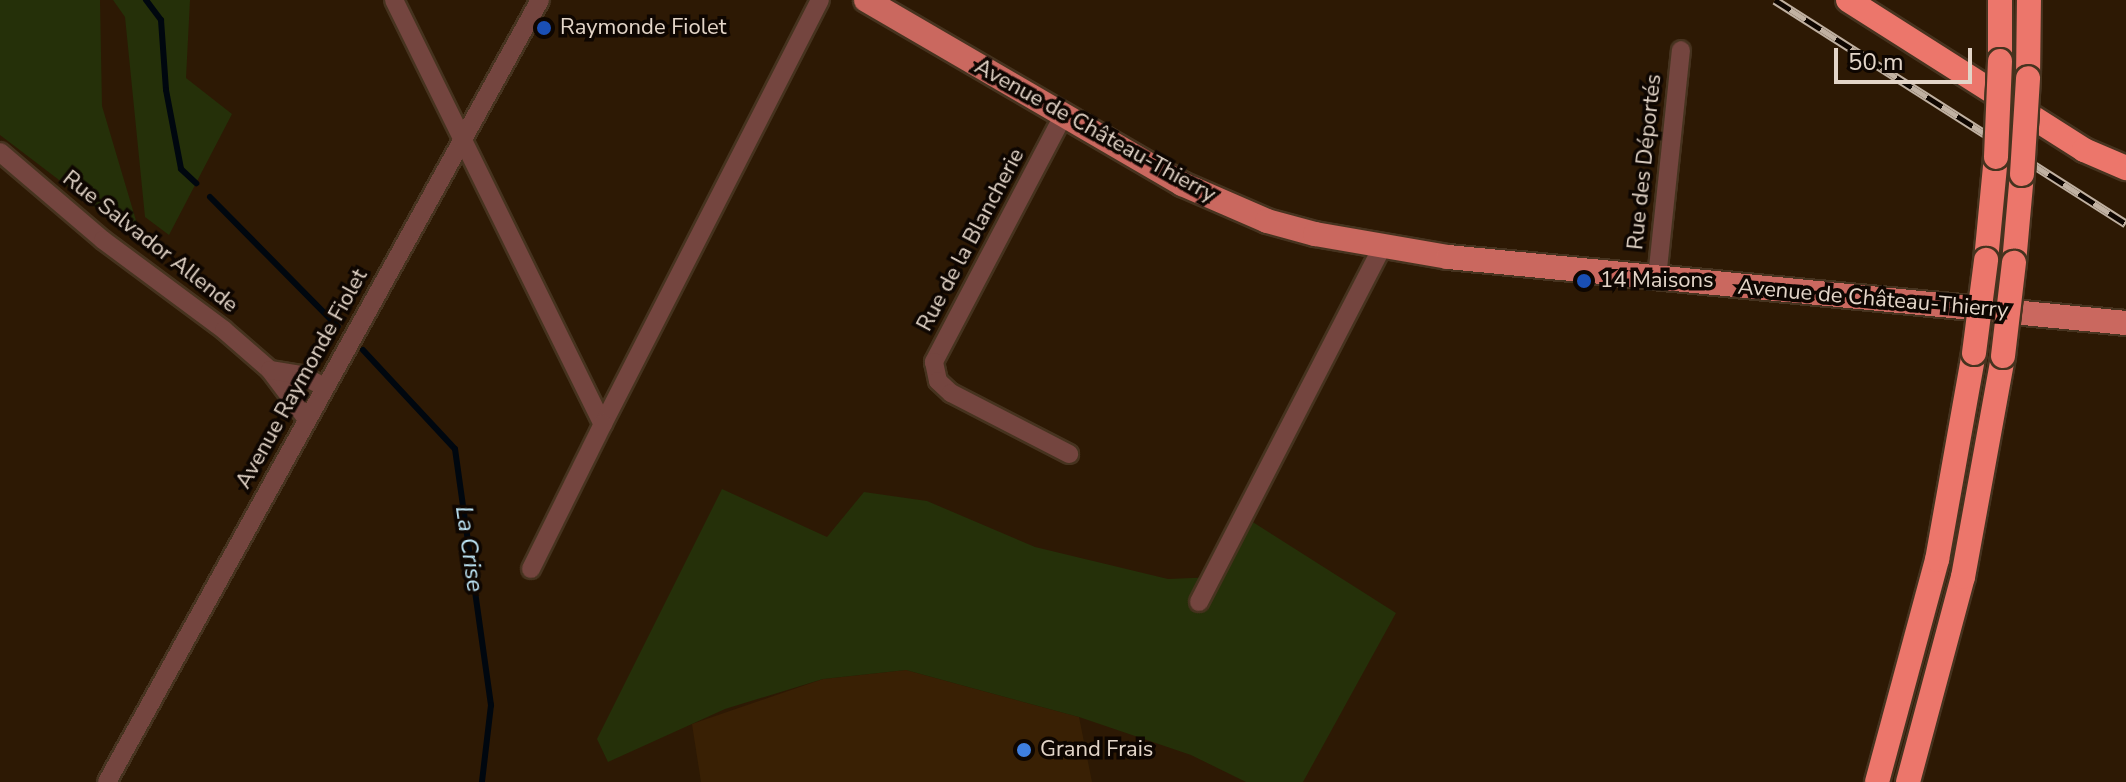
<!DOCTYPE html>
<meta charset="utf-8">
<style>
body{margin:0}
#map{position:relative;width:2126px;height:782px;overflow:hidden;background:#2d1904;font-family:"Nunito Sans",sans-serif}
div>[style]{position:absolute}
.built>*{inset:0;background:#392004}
.green>*{inset:0;background:#253009}
.stream>*{height:6px;margin:-3px;padding:0 3px;transform-origin:3px;border-radius:3px;background:#00070f}
.roads{filter:drop-shadow(2px 0 #46331f) drop-shadow(-2px 0 #46331f) drop-shadow(0 2px #46331f) drop-shadow(0 -2px #46331f)}
.street>*{height:18px;margin:-9px;padding:0 9px;transform-origin:9px;border-radius:9px;background:#74453f}
.primary>*{height:24px;margin:-12px;padding:0 12px;transform-origin:12px;border-radius:12px;background:#ca685f}
.highway>*{height:24px;margin:-12px;padding:0 12px;transform-origin:12px;border-radius:12px;background:#ec766b}
.rail>*{height:9px;margin-top:-4.5px;transform-origin:0;background:repeating-linear-gradient(90deg,#0e0601 0 18px,#c0b1a2 0 36px);box-sizing:border-box;border-block:2px solid #c0b1a2}
.bridges{filter:drop-shadow(2px 0 #46331f) drop-shadow(-2px 0 #46331f) drop-shadow(0 2px #46331f) drop-shadow(0 -2px #46331f)}
.highway-bridge>*{height:24px;margin:-12px;padding:0 12px;transform-origin:12px;border-radius:12px;background:#ec766b}
.dots>*{width:22px;height:22px;translate:-50% -50%;box-sizing:border-box;border:4px solid #0e0601;border-radius:50%}
span{translate:-50% -50%;white-space:nowrap;text-align:center;line-height:1.15;-webkit-text-stroke:7px #0e0601;paint-order:stroke}
.poi-label{font-size:22px;color:#e3d5c8}
.left{translate:0 -50%;text-align:left}
.street-label{font-size:22px;color:#e3d5c8}
.water-label{font-size:24px;color:#bee6f7;font-style:italic}
.scale{position:absolute;left:1834px;top:48px;width:138px;height:36px;box-sizing:border-box;border:4px solid #e3d5c8;border-top:0;padding-left:10px;font-size:24px;line-height:28px;white-space:nowrap;color:#e3d5c8;-webkit-text-stroke:6px #0e0601;paint-order:stroke}
</style>
<div id="map">
<div class="built">
<div style="clip-path:polygon(906px 670px,1079px 717px,1092px 782px,701px 782px,692px 724px,823px 679px)"></div>
</div>
<div class="green">
<div style="clip-path:polygon(0 0,100px 0,102px 106px,143px 244px,0 135px)"></div>
<div style="clip-path:polygon(113px 0,190px 0,186px 78px,232px 114px,169px 235px,145px 217px,125px 17px)"></div>
<div style="clip-path:polygon(722px 489px,827px 537px,864px 492px,927px 501px,1035px 547px,1168px 579px,1217px 577px,1248px 519px,1396px 613px,1303px 782px,1246px 782px,1191px 755px,1079px 717px,906px 670px,823px 679px,725px 709px,608px 762px,597px 739px)"></div>
</div>
<div class="stream">
<div style="left:146px;top:0;width:25px;rotate:53deg"></div>
<div style="left:161px;top:20px;width:70px;rotate:85.9deg"></div>
<div style="left:166px;top:90px;width:80px;rotate:79.2deg"></div>
<div style="left:181px;top:169px;width:21px;rotate:43deg"></div>
<div style="left:210px;top:197px;width:182px;rotate:45.4deg"></div>
<div style="left:363px;top:350px;width:135px;rotate:47.1deg"></div>
<div style="left:455px;top:449px;width:259px;rotate:82deg"></div>
<div style="left:491px;top:705px;width:78px;rotate:96.7deg"></div>
</div>
<div class="roads">
<div class="street">
<div style="left:394px;top:0;width:473px;rotate:63.8deg"></div>
<div style="left:603px;top:424px;width:476px;rotate:-62.9deg"></div>
<div style="left:1063px;top:116px;width:278px;rotate:117.7deg"></div>
<div style="left:934px;top:362px;width:19px;rotate:78deg"></div>
<div style="left:938px;top:381px;width:18px;rotate:43deg"></div>
<div style="left:951px;top:393px;width:133px;rotate:27.3deg"></div>
<div style="left:0;top:152px;width:135px;rotate:40.5deg"></div>
<div style="left:103px;top:240px;width:151px;rotate:36.6deg"></div>
<div style="left:224px;top:330px;width:61px;rotate:41deg"></div>
<div style="left:270px;top:370px;width:60px;rotate:53.1deg"></div>
<div style="left:1657px;top:278px;width:229px;rotate:-84deg"></div>
<div style="left:270px;top:370px;width:31px;rotate:9deg"></div>
<div style="left:301px;top:375px;width:25px;rotate:27deg"></div>
<div style="left:531px;top:569px;width:162px;rotate:-63.6deg"></div>
<div style="left:1199px;top:602px;width:399px;rotate:-62.7deg"></div>
<div style="left:107px;top:782px;width:894px;rotate:-61.03deg"></div>
</div>
<div class="primary">
<div style="left:866px;top:0;width:366px;rotate:30.2deg"></div>
<div style="left:1182px;top:184px;width:93px;rotate:23.5deg"></div>
<div style="left:1267px;top:221px;width:50px;rotate:15.2deg"></div>
<div style="left:1315px;top:234px;width:135px;rotate:9.8deg"></div>
<div style="left:1448px;top:257px;width:681px;rotate:5.56deg"></div>
</div>
<div class="highway">
<div style="left:1848px;top:0;width:280px;rotate:32.4deg"></div>
<div style="left:2084px;top:150px;width:46px;rotate:23.2deg"></div>
<div style="left:2000px;top:61px;width:61px;rotate:-90deg"></div>
<div style="left:2028px;top:78px;width:78px;rotate:-89.3deg"></div>
<div style="left:1986px;top:260px;width:103px;rotate:-84.5deg"></div>
<div style="left:2014px;top:263px;width:89px;rotate:-84.9deg"></div>
<div style="left:1877px;top:782px;width:230px;rotate:-74.9deg"></div>
<div style="left:1937px;top:560px;width:210px;rotate:-79.9deg"></div>
<div style="left:1908px;top:782px;width:212px;rotate:-75deg"></div>
<div style="left:1963px;top:577px;width:225px;rotate:-79.7deg"></div>
</div>
</div>
<div class="rail">
<div style="left:1775px;top:0;width:416px;rotate:32.5deg"></div>
</div>
<div class="bridges">
<div class="highway-bridge">
<div style="left:1996px;top:157px;width:96px;rotate:-87.6deg"></div>
<div style="left:2022px;top:174px;width:96px;rotate:-86.4deg"></div>
<div style="left:1974px;top:353px;width:94px;rotate:-82.6deg"></div>
<div style="left:2003px;top:356px;width:94px;rotate:-83.3deg"></div>
</div>
</div>
<div class="dots">
<div style="left:544px;top:28px;background:#1a4fb4"></div>
<div style="left:1584px;top:281px;background:#1a4fb4"></div>
<div style="left:1024px;top:750px;background:#3f7fe0"></div>
</div>
<div class="poi-label">
<span class="left" style="left:560px;top:28px">Raymonde Fiolet</span>
<span class="left" style="left:1600px;top:281px">14 Maisons</span>
<span class="left" style="left:1040px;top:750px">Grand Frais</span>
</div>
<div class="street-label">
<span style="left:1095px;top:131px;rotate:29deg">Avenue de Château-Thierry</span>
<span style="left:1645px;top:162px;rotate:-84deg">Rue des Déportés</span>
<span style="left:971px;top:240px;rotate:-62deg">Rue de la Blancherie</span>
<span style="left:150px;top:242px;rotate:38deg">Rue Salvador Allende</span>
<span style="left:1873px;top:299px;rotate:5deg">Avenue de Château-Thierry</span>
<span style="left:302px;top:379px;rotate:-61deg">Avenue Raymonde Fiolet</span>
</div>
<div class="water-label">
<span style="left:469px;top:549px;rotate:82deg">La Crise</span>
</div>
<div class="scale">50 m</div>
</div>
